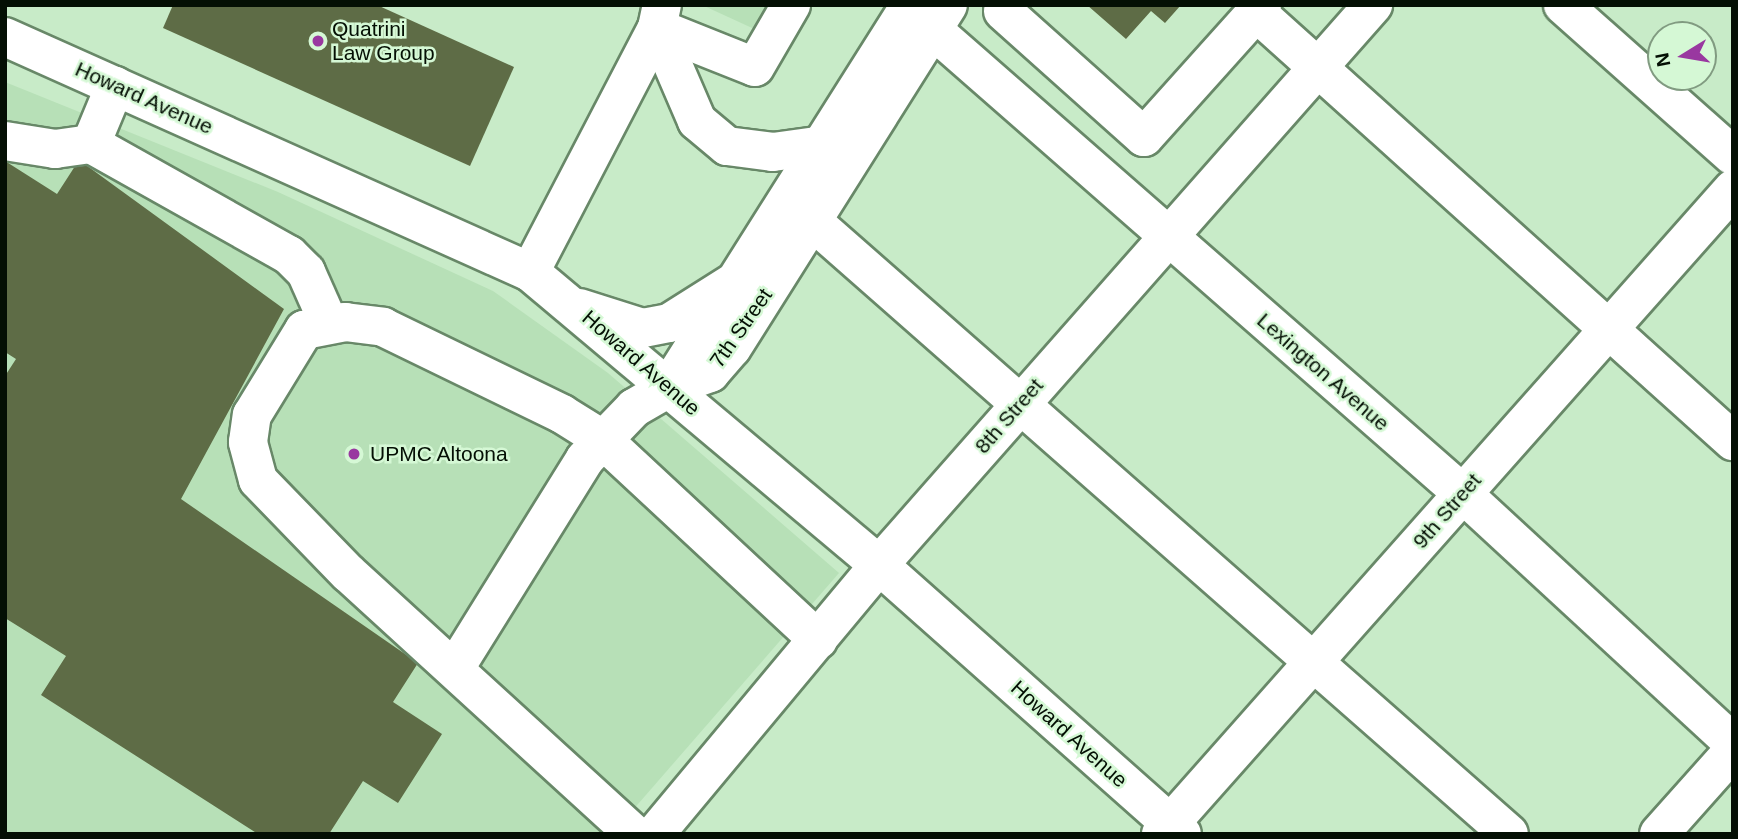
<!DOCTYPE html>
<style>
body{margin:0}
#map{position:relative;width:1738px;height:839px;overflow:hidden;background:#c8ebc8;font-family:Helvetica,sans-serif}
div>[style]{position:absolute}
.built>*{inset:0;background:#b7e0b7}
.building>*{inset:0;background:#5e6c46}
.roads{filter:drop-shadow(2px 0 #688868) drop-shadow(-2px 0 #688868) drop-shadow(0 2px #688868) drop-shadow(0 -2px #688868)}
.minor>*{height:38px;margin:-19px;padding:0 19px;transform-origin:19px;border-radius:19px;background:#fff}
.major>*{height:38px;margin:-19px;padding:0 19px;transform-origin:19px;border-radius:19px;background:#fff}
.dots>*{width:19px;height:19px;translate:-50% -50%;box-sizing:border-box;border:4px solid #d5f8d5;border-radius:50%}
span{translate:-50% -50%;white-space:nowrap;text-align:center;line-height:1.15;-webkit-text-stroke:5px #d5f8d5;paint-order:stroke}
.poi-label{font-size:21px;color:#040f04}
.left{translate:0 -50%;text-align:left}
.street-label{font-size:21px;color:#040f04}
.frame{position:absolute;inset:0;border:7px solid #040f04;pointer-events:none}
.north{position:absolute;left:1647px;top:21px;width:70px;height:70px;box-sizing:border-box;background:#d5f8d5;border:2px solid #819b81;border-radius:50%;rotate:259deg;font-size:19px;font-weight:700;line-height:28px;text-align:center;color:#040f04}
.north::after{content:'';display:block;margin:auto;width:24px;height:32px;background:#9938a0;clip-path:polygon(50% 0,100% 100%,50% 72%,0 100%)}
</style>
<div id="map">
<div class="built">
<div style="clip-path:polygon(702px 5px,776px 5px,763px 33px)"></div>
<div style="clip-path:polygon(5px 82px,278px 192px,493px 291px,608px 373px,839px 573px,612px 834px,5px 834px)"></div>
</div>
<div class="building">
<div style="clip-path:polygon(173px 5px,377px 5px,514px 67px,470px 166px,163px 28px)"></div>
<div style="clip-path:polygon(1087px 5px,1181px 5px,1165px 23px,1151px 11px,1126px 39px)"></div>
<div style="clip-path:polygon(79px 160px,284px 309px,181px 499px,418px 663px,393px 702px,442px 734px,398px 803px,363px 781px,329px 834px,258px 834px,41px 695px,66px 656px,5px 618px,5px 376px,16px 359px,5px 352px,5px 161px,57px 194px)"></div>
</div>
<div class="roads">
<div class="minor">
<div style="left:1262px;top:5px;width:9px;rotate:131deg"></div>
<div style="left:1256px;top:12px;width:642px;rotate:41.97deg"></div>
<div style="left:908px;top:8px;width:736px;rotate:41.2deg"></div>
<div style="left:1462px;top:493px;width:369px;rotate:42.7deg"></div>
<div style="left:1003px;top:11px;width:189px;rotate:41.8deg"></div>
<div style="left:1144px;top:137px;width:168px;rotate:-48.1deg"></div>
<div style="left:657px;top:28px;width:101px;rotate:66.7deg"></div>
<div style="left:697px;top:121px;width:39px;rotate:40deg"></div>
<div style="left:727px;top:146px;width:46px;rotate:7.4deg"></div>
<div style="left:773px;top:152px;width:51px;rotate:-7.8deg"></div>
<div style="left:657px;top:28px;width:105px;rotate:21.7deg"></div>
<div style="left:755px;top:67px;width:72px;rotate:-59.9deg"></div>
<div style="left:5px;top:37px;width:575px;rotate:24.11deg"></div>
<div style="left:530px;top:272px;width:456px;rotate:40deg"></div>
<div style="left:879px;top:565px;width:405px;rotate:41.6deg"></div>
<div style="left:5px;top:141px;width:51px;rotate:9.1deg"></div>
<div style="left:55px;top:149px;width:36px;rotate:-8deg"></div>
<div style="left:91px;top:144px;width:227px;rotate:29.3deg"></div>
<div style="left:289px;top:255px;width:24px;rotate:45deg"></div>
<div style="left:306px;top:272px;width:57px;rotate:66.1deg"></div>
<div style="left:91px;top:144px;width:63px;rotate:-67.5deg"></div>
<div style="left:812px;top:221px;width:928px;rotate:41.33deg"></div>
<div style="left:530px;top:272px;width:275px;rotate:-62.5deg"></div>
<div style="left:657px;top:28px;width:24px;rotate:-78deg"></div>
<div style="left:455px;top:668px;width:246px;rotate:-58.1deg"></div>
<div style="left:585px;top:459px;width:71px;rotate:-46.1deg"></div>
<div style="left:634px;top:408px;width:39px;rotate:-30deg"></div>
<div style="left:634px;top:834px;width:387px;rotate:-137.6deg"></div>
<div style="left:348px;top:573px;width:129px;rotate:-134.1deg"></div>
<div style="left:258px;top:480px;width:39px;rotate:-105deg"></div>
<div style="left:248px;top:442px;width:27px;rotate:-82deg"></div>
<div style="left:252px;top:415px;width:100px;rotate:-58.5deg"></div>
<div style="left:304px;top:330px;width:42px;rotate:-11deg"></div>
<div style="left:345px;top:322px;width:38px;rotate:7deg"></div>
<div style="left:383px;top:327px;width:199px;rotate:25.9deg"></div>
<div style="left:562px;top:414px;width:47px;rotate:32deg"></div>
<div style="left:602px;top:439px;width:295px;rotate:42.9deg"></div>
<div style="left:655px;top:834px;width:350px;rotate:-50.2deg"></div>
<div style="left:1161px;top:834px;width:862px;rotate:-48.43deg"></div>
<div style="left:1659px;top:834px;width:111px;rotate:-48.3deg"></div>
</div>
<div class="major">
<div style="left:1563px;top:5px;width:227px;rotate:41.6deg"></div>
<div style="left:579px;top:308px;width:67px;rotate:17.4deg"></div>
<div style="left:643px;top:328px;width:26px;rotate:-11deg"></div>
<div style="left:669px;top:323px;width:73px;rotate:-32.2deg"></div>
<div style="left:668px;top:388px;width:45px;rotate:-19.7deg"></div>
<div style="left:710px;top:373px;width:33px;rotate:-49deg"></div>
<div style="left:732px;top:348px;width:405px;rotate:-57.8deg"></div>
<div style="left:668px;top:388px;width:453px;rotate:-57.7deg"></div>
<div style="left:879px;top:565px;width:747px;rotate:-48.58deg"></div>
</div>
</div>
<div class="dots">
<div style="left:318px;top:41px;background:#9938a0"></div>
<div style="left:354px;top:454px;background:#9938a0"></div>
</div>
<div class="poi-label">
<span class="left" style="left:332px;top:41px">Quatrini<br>Law Group</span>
<span class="left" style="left:370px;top:454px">UPMC Altoona</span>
</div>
<div class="street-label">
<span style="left:144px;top:98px;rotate:24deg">Howard Avenue</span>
<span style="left:741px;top:328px;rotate:-55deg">7th Street</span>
<span style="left:641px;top:363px;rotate:41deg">Howard Avenue</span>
<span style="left:1323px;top:372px;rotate:41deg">Lexington Avenue</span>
<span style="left:1009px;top:416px;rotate:-49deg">8th Street</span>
<span style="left:1447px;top:511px;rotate:-49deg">9th Street</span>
<span style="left:1069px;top:734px;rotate:42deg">Howard Avenue</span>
</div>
<div class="frame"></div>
<div class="north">N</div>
</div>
